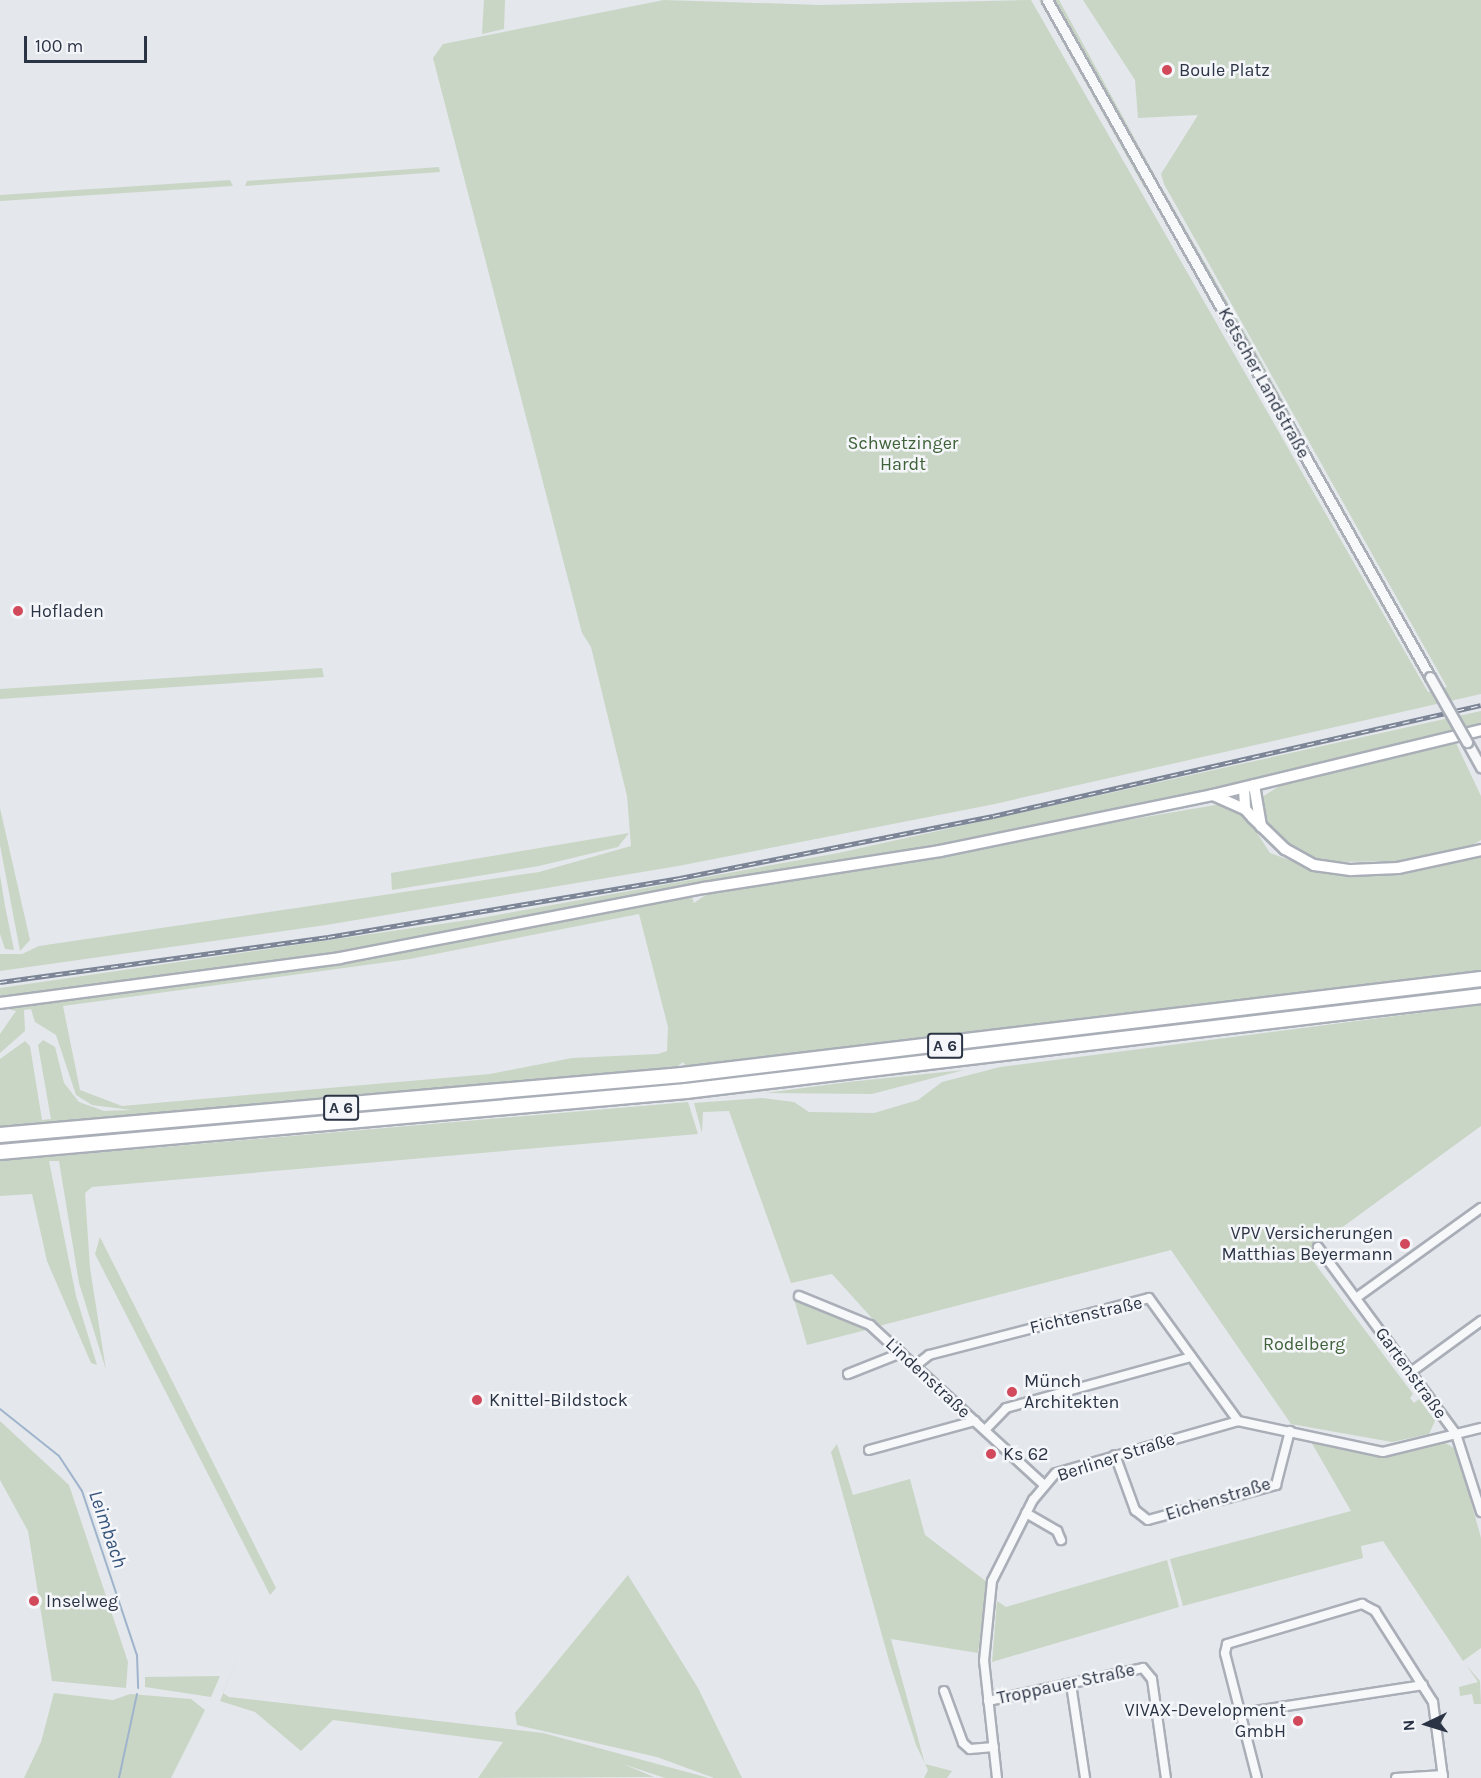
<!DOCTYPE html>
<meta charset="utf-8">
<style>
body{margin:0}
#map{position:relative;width:1481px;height:1778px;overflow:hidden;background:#e4e7ec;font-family:Karla,sans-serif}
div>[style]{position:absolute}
.green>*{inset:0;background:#c9d6c5}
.stream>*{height:2px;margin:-1px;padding:0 1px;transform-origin:1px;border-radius:1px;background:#9fb4cc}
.roads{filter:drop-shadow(2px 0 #a9aeb7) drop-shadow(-2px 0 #a9aeb7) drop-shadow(0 2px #a9aeb7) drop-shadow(0 -2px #a9aeb7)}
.minor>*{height:8px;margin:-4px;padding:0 4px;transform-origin:4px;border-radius:4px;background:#f7f8fa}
.tertiary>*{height:9px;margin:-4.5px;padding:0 4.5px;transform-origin:4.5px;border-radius:4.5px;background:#f7f8fa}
.secondary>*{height:10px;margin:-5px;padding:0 5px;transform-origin:5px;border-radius:5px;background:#fff}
.motorway>*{height:14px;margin:-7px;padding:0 7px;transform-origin:7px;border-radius:7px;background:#fff}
.rail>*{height:4.5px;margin-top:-2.25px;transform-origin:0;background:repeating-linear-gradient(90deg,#f4f6f9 0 7px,#7d8696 0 14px);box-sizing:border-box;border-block:2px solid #7d8696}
.bridges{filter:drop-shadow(2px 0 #a9aeb7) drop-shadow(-2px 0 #a9aeb7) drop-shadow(0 2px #a9aeb7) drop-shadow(0 -2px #a9aeb7)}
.tertiary-bridge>*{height:9px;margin:-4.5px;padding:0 4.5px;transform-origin:4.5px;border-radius:4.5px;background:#f7f8fa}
.dots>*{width:16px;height:16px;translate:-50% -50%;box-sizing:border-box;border:3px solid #f4f6f9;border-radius:50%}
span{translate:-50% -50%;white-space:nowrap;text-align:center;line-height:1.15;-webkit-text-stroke:5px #f4f6f9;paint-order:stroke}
.shield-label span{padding:2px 4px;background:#f4f6f9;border:2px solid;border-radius:4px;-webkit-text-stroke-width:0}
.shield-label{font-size:16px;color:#2b3445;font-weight:700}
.poi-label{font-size:18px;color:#2b3445}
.left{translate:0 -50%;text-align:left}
.right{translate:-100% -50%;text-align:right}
.street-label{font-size:18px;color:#2b3445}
.park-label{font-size:18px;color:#3f6138}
.water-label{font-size:20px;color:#34527a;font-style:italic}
.north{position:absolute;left:1397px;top:1694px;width:60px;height:60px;-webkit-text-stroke:4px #f4f6f9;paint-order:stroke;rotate:266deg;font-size:16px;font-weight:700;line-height:24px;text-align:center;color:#2b3445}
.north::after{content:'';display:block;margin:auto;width:21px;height:27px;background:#2b3445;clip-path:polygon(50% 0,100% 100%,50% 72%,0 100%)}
.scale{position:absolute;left:24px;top:36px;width:123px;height:27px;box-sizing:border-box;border:3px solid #2b3445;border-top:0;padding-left:8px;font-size:18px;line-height:21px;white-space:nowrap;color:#2b3445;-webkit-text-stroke:4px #f4f6f9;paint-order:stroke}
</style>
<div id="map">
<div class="green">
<div style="clip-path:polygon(484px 0,505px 0,504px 29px,482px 34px)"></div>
<div style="clip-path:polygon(664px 0,821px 5px,1031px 0,1428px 692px,1447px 687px,1164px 184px,1161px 174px,1198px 115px,1138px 118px,1135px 80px,1083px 0,1481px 0,1481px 694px,990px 805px,678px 866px,326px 925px,0 971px,0 954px,22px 954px,39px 946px,539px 872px,631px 846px,627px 796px,591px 647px,582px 633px,433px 58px,443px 44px)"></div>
<div style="clip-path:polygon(1039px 0,1044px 4px,1148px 187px,1145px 189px)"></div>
<div style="clip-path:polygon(1054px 0,1059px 0,1158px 181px,1156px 183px)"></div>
<div style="clip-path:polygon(439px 167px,440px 172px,245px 186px,247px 181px)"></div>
<div style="clip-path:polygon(230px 180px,233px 186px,0 201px,0 195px)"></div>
<div style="clip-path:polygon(1162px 188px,1250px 341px,1307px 444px,1159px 190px)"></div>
<div style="clip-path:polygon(1151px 192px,1291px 442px,1291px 445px,1149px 194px)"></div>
<div style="clip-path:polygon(1302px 465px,1318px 488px,1425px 679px,1423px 679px)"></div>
<div style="clip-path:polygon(1319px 466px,1378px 570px,1437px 675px,1375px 569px)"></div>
<div style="clip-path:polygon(322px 668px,324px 677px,0 699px,0 689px)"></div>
<div style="clip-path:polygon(1481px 711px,1481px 726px,1045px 827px,334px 954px,0 999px,0 988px,475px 919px,838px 853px)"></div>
<div style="clip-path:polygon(1456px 743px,1481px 796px,1481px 840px,1467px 848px,1414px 861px,1323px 862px,1289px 846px,1264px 818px,1262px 797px,1281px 785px)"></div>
<div style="clip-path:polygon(evenodd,1221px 804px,1248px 819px,1270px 853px,1328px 874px,1422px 870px,1481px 854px,1481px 971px,686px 1066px,683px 1062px,678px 1066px,424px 1092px,0 1127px,0 1059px,25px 1041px,30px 1046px,42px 1120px,51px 1119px,38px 1045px,43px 1040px,55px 1047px,64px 1083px,79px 1102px,104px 1111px,131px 1110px,92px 1105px,76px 1095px,56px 1035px,35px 1022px,31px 1009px,24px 1010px,25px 1031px,0 1053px,0 1034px,16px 1011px,0 1007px,681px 897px,692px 897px,694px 903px,710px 892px,1221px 804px,639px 914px,668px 1027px,667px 1051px,658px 1054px,572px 1058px,490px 1074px,122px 1106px,80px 1090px,63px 1006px,410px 959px,639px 914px)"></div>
<div style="clip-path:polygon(0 808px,30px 940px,20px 951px,0 845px)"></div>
<div style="clip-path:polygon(629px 833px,618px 847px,539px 866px,392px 890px,391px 873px)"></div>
<div style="clip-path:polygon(0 875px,5px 906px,14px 950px,5px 949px,0 934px)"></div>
<div style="clip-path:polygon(1481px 1005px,1481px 1126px,1307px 1253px,1413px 1394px,1410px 1398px,1414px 1403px,1419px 1399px,1435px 1421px,1429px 1434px,1392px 1442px,1291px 1424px,1171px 1250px,879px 1326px,832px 1274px,791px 1283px,729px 1111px,703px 1112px,702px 1133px,694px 1103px,762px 1098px,794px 1102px,809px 1112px,874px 1113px,918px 1100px,942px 1082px,1000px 1067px)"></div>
<div style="clip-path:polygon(964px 1070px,872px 1094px,766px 1093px,848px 1082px)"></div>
<div style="clip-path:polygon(688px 1102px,698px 1134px,92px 1187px,85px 1193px,90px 1268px,106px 1370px,79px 1283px,59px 1161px,49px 1161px,76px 1296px,97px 1365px,91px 1363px,47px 1261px,32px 1194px,0 1196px,0 1161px)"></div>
<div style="clip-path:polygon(415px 1107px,415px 1112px,0 1146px,0 1141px)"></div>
<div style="clip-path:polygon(100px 1237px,276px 1588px,270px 1595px,95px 1254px)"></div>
<div style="clip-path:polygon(794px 1299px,850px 1321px,866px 1330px,807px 1345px)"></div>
<div style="clip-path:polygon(0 1421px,69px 1485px,128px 1662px,126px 1688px,52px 1681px,28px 1531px,0 1480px)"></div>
<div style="clip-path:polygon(1310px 1440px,1384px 1456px,1444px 1442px,1457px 1450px,1481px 1538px,1481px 1648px,1463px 1661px,1383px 1541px,1361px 1546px,1363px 1558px,1183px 1606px,1170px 1559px,1351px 1511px)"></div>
<div style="clip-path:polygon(837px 1444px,853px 1495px,910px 1479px,925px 1535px,987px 1582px,978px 1653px,891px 1639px,925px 1764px,952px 1771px,947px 1778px,924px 1778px,928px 1770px,916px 1745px,890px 1664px,831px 1452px)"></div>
<div style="clip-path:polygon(1167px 1560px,1179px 1607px,992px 1662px,997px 1601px,1006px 1607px)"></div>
<div style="clip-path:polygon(628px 1575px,698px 1688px,742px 1778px,714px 1778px,657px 1757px,517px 1725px,515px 1713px)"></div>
<div style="clip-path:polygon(240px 1651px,223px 1693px,229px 1697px,543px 1733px,709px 1778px,665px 1778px,623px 1764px,654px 1777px,478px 1778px,503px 1742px,333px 1720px,301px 1751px,255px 1712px,220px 1701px)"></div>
<div style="clip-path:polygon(1466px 1665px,1480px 1681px,1481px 1704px,1474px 1704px,1472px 1694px,1460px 1696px,1459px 1687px,1478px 1682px)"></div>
<div style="clip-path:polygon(220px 1676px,211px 1697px,145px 1687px,145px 1677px)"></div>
<div style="clip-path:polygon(54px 1693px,113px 1700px,130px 1694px,191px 1699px,205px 1710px,171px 1778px,24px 1778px,41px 1742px)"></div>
</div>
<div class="stream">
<div style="left:0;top:1409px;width:75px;rotate:38.5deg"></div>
<div style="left:59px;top:1456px;width:42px;rotate:56.7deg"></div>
<div style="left:82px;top:1491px;width:173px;rotate:71.5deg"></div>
<div style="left:137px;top:1655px;width:33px;rotate:88deg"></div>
<div style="left:119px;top:1778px;width:86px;rotate:-77.9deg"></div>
</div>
<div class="roads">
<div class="minor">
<div style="left:1318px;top:1247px;width:232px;rotate:53.6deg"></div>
<div style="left:1456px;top:1434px;width:82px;rotate:72.2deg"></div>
<div style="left:799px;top:1296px;width:77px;rotate:22.2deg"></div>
<div style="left:870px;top:1325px;width:235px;rotate:42.6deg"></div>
<div style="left:1356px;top:1298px;width:154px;rotate:-35.8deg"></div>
<div style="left:915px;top:1366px;width:18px;rotate:-38deg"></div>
<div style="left:929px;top:1355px;width:227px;rotate:-14.5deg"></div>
<div style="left:1149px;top:1298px;width:152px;rotate:54.1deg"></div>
<div style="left:1411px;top:1372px;width:87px;rotate:-36.1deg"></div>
<div style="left:848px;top:1374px;width:57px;rotate:-21.6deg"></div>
<div style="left:985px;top:1430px;width:30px;rotate:-46deg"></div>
<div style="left:1006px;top:1408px;width:192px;rotate:-15.4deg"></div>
<div style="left:869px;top:1450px;width:110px;rotate:-15.3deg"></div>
<div style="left:1115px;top:1455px;width:59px;rotate:70deg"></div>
<div style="left:1135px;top:1510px;width:16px;rotate:38deg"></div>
<div style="left:1148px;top:1520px;width:133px;rotate:-15.3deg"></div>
<div style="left:1276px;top:1485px;width:56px;rotate:-75.5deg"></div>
<div style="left:1026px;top:1513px;width:36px;rotate:30deg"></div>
<div style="left:1057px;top:1531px;width:10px;rotate:66deg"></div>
<div style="left:1071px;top:1684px;width:95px;rotate:81.5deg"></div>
<div style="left:944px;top:1691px;width:55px;rotate:69.9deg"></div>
<div style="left:963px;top:1743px;width:9px;rotate:41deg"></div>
<div style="left:970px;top:1749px;width:24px;rotate:-5deg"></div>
<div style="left:988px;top:1701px;width:158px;rotate:-12deg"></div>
<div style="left:1143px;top:1668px;width:14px;rotate:51deg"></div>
<div style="left:1152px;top:1679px;width:100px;rotate:82deg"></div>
<div style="left:1241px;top:1713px;width:184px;rotate:-8.7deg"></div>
<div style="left:997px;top:1778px;width:118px;rotate:-96.3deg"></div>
<div style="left:984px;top:1661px;width:80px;rotate:-84.3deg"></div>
<div style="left:992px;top:1581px;width:91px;rotate:-63.2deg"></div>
<div style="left:1033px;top:1500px;width:35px;rotate:-50deg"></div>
<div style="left:1056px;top:1473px;width:189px;rotate:-15.9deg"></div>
<div style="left:1238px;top:1421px;width:148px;rotate:12.1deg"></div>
<div style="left:1383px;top:1452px;width:101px;rotate:-13.8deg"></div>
<div style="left:1257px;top:1778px;width:129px;rotate:-104.4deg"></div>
<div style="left:1225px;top:1653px;width:9px;rotate:-77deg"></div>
<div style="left:1227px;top:1644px;width:141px;rotate:-16.5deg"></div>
<div style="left:1362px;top:1604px;width:15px;rotate:28deg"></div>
<div style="left:1375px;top:1611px;width:108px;rotate:57.5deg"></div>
<div style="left:1433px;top:1702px;width:77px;rotate:82.5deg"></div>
<div style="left:1396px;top:1778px;width:47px;rotate:-3.7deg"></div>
</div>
<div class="tertiary">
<div style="left:1047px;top:0;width:778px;rotate:60.5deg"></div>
<div style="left:1467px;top:742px;width:29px;rotate:61deg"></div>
</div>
<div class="secondary">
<div style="left:1254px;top:785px;width:42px;rotate:80.3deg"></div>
<div style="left:1244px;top:788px;width:21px;rotate:87deg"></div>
<div style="left:1245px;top:809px;width:12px;rotate:48deg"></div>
<div style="left:1253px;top:818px;width:45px;rotate:44.1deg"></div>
<div style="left:1285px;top:849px;width:33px;rotate:29deg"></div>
<div style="left:1314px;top:865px;width:37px;rotate:8deg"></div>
<div style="left:1351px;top:870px;width:47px;rotate:-2.4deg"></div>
<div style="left:1398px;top:868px;width:85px;rotate:-12.2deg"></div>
<div style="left:1213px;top:795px;width:35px;rotate:24deg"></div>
<div style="left:0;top:1003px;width:343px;rotate:-7.5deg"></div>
<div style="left:340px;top:958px;width:371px;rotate:-10.9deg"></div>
<div style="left:704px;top:888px;width:239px;rotate:-8.9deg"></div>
<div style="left:940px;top:851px;width:279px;rotate:-11.6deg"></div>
<div style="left:1213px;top:795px;width:276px;rotate:-13.6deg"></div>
</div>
<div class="motorway">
<div style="left:0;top:1135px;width:685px;rotate:-5.03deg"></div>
<div style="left:682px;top:1075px;width:805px;rotate:-6.85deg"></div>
<div style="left:0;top:1152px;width:689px;rotate:-5.08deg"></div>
<div style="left:686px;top:1091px;width:801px;rotate:-6.81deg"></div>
</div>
</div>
<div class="rail">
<div style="left:0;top:982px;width:331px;rotate:-7.8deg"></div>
<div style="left:328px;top:937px;width:357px;rotate:-9.5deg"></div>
<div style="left:680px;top:878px;width:319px;rotate:-11.2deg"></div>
<div style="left:993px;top:816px;width:500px;rotate:-12.81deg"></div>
</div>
<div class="bridges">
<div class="tertiary-bridge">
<div style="left:1430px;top:677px;width:75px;rotate:60.4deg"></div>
</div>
</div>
<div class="dots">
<div style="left:1167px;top:70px;background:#d1495b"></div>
<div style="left:18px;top:611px;background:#d1495b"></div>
<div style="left:1405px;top:1244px;background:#d1495b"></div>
<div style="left:1012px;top:1392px;background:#d1495b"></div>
<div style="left:477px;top:1400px;background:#d1495b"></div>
<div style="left:991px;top:1454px;background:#d1495b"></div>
<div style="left:34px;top:1601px;background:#d1495b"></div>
<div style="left:1298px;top:1721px;background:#d1495b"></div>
</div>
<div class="shield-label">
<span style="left:945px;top:1046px">A 6</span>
<span style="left:341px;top:1108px">A 6</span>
</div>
<div class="poi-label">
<span class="left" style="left:1179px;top:70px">Boule Platz</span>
<span class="left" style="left:30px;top:611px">Hofladen</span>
<span class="right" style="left:1393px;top:1244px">VPV Versicherungen<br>Matthias Beyermann</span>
<span class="left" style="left:1024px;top:1392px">Münch<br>Architekten</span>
<span class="left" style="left:489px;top:1400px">Knittel-Bildstock</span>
<span class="left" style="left:1003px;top:1454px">Ks 62</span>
<span class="left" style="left:46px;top:1601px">Inselweg</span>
<span class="right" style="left:1286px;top:1721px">VIVAX-Development<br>GmbH</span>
</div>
<div class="street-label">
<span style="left:1264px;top:383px;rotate:61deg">Ketscher Landstraße</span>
<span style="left:1086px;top:1315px;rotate:-13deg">Fichtenstraße</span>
<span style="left:1411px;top:1373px;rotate:54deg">Gartenstraße</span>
<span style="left:928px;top:1378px;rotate:43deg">Lindenstraße</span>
<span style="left:1116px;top:1457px;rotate:-18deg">Berliner Straße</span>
<span style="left:1218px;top:1499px;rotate:-17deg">Eichenstraße</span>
<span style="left:1066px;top:1684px;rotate:-12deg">Troppauer Straße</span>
</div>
<div class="park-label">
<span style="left:903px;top:454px">Schwetzinger<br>Hardt</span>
<span style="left:1304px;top:1344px">Rodelberg</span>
</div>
<div class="water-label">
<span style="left:108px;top:1529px;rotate:71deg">Leimbach</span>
</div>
<div class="north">N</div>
<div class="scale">100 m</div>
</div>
